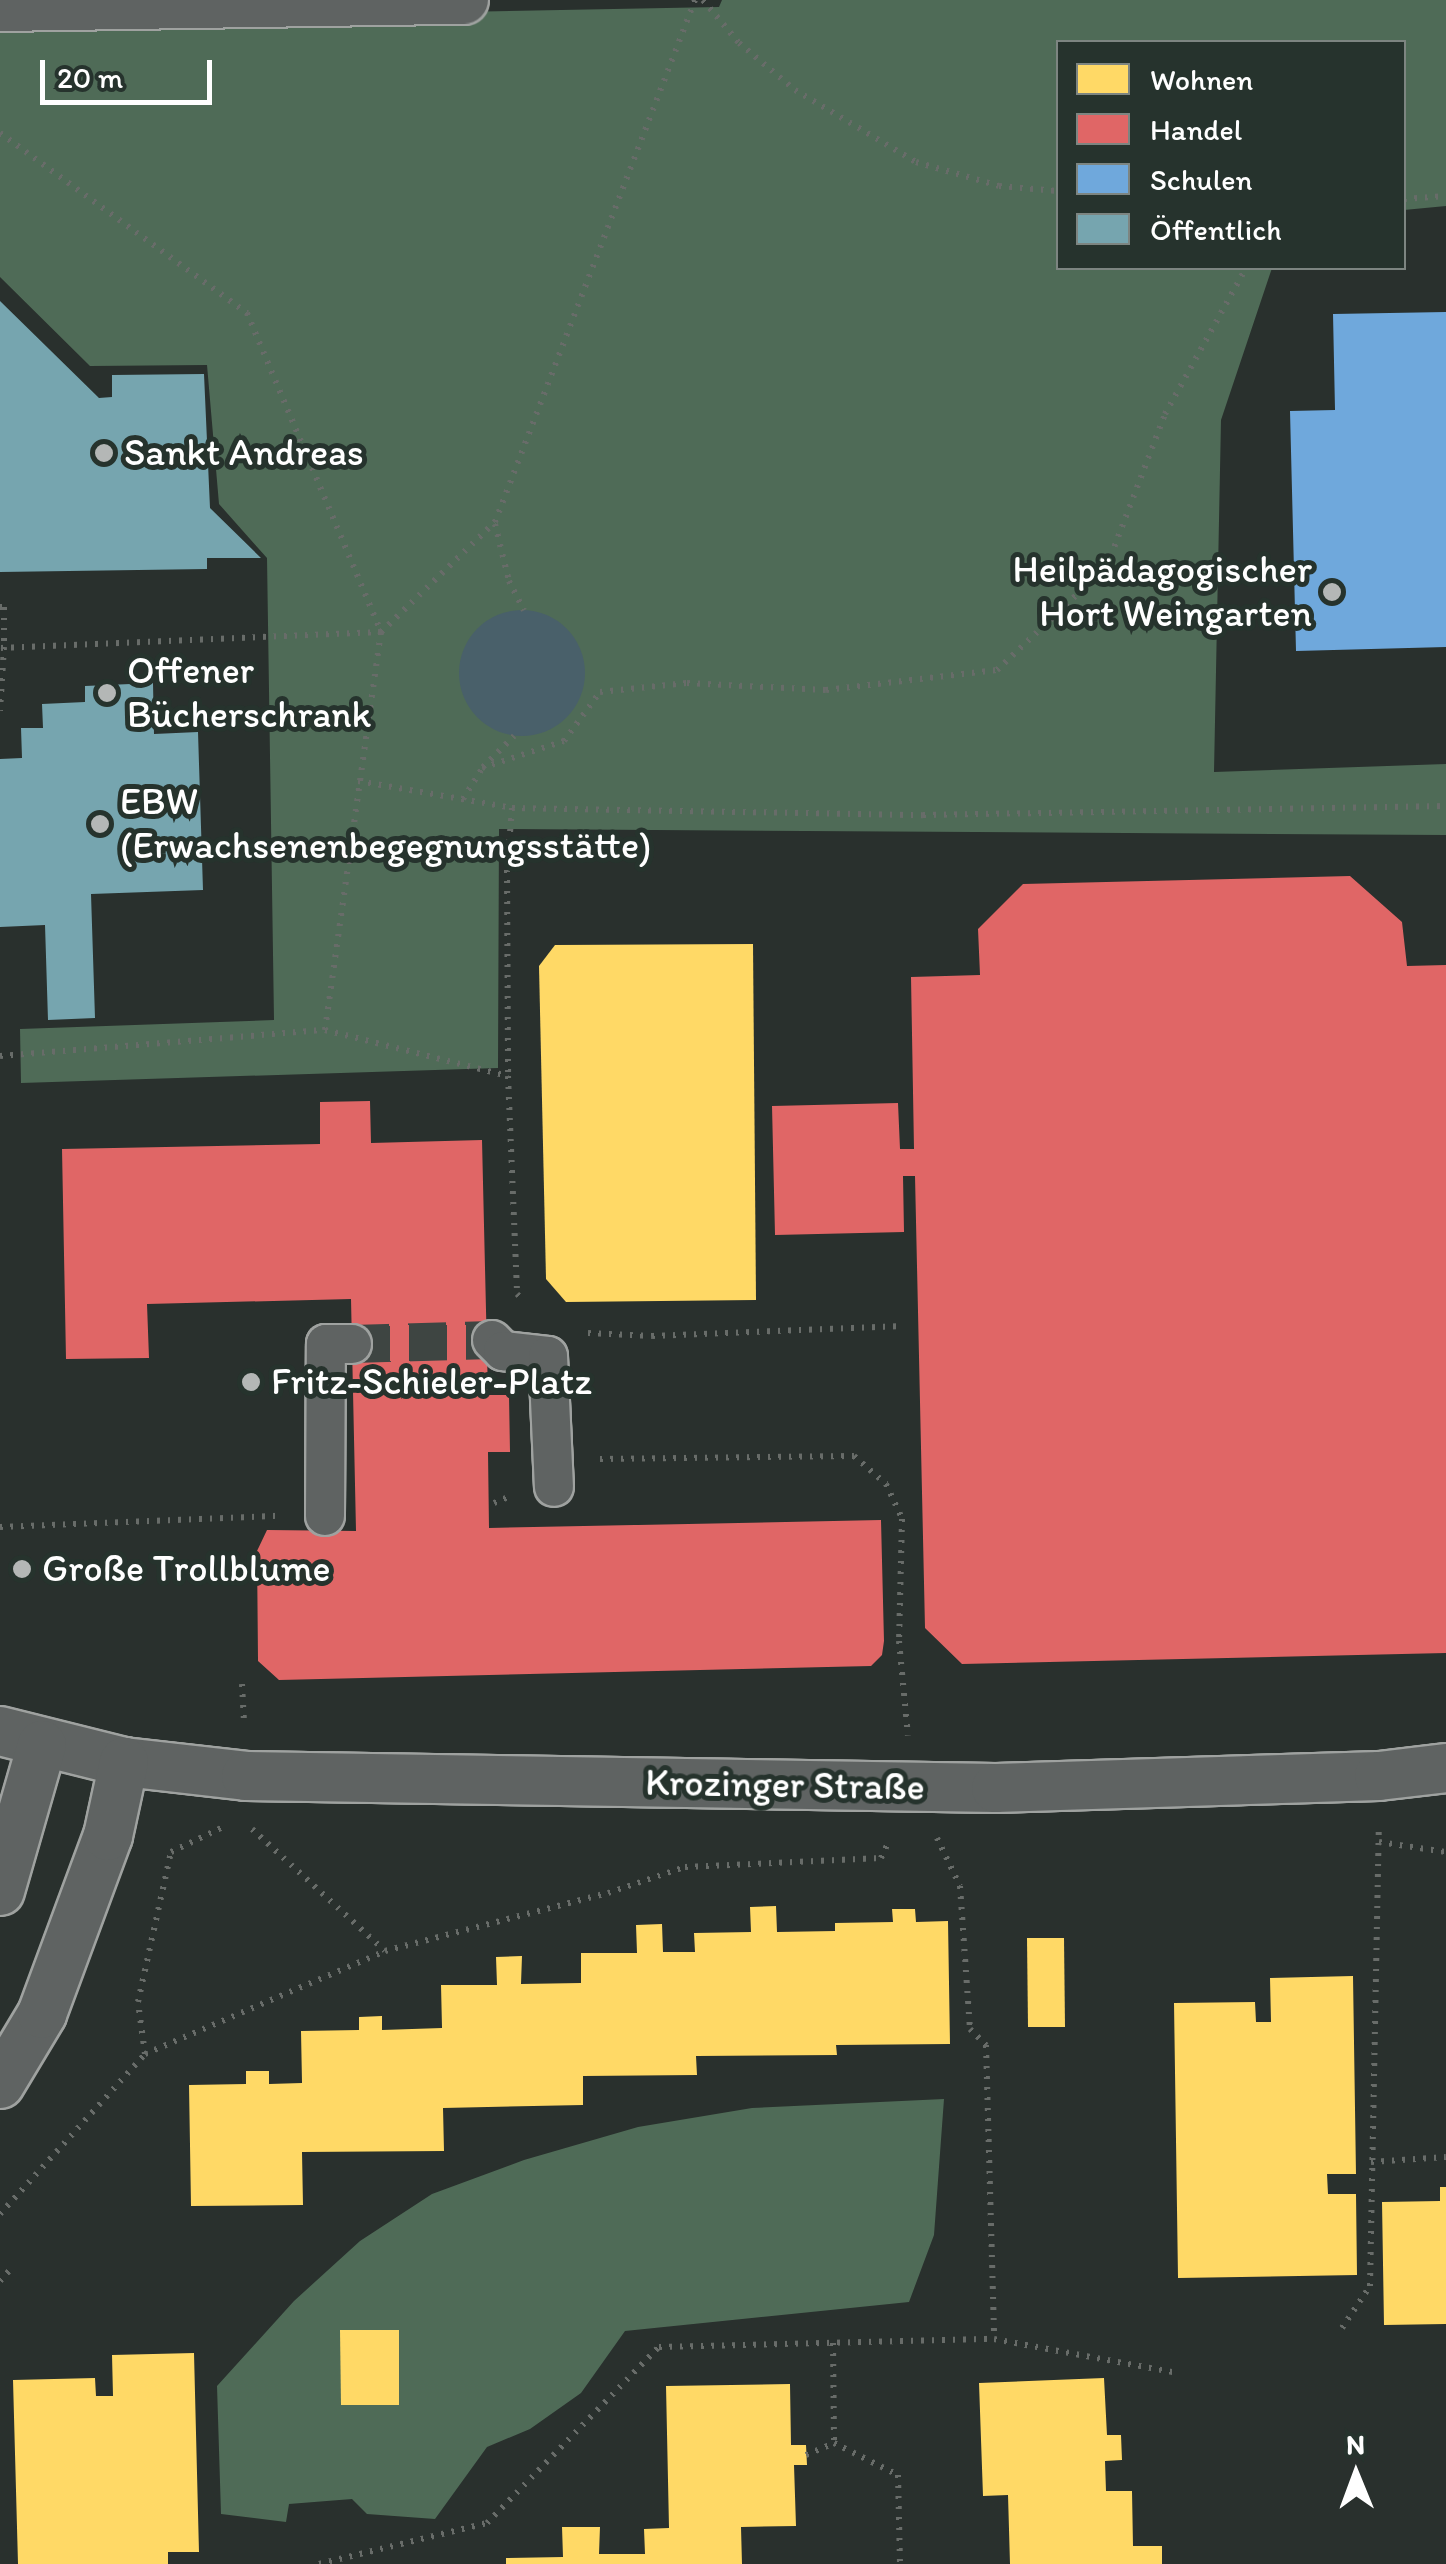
<!DOCTYPE html>
<meta charset="utf-8">
<style>
body{margin:0}
#map{position:relative;width:1446px;height:2564px;overflow:hidden;background:#29302d;font-family:Itim,sans-serif}
div>[style]{position:absolute}
.green>*{inset:0;background:#4f6b57}
.water>*{inset:0;background:#49606a}
.round{border-radius:50%}
.homes>*{inset:0;background:#ffd966}
.shops>*{inset:0;background:#e06666}
.schools>*{inset:0;background:#6fa8dc}
.public>*{inset:0;background:#76a5af}
.pedestrian-tunnel>*{height:38px;margin-top:-19px;transform-origin:0;background:repeating-linear-gradient(90deg,#3e4542 0 38px,transparent 0 57px)}
.path>*{height:6px;margin-top:-3px;transform-origin:0;background:repeating-linear-gradient(90deg,#686c69 0 2.5px,transparent 0 10.5px)}
.roads{filter:drop-shadow(2px 0 #9fa2a0) drop-shadow(-2px 0 #9fa2a0) drop-shadow(0 2px #9fa2a0) drop-shadow(0 -2px #9fa2a0)}
.pedestrian>*{height:38px;margin:-19px;padding:0 19px;transform-origin:19px;border-radius:19px;background:#5f6362}
.minor>*{height:48px;margin:-24px;padding:0 24px;transform-origin:24px;border-radius:24px;background:#5f6362}
.dots>*{width:28px;height:28px;translate:-50% -50%;box-sizing:border-box;border:5px solid #26332d;border-radius:50%}
span{translate:-50% -50%;white-space:nowrap;text-align:center;line-height:1.15;-webkit-text-stroke:10px #26332d;paint-order:stroke}
.poi-label{font-size:38px;color:#fff}
.left{translate:0 -50%;text-align:left}
.right{translate:-100% -50%;text-align:right}
.street-label{font-size:38px;color:#fff}
.legend{position:absolute;left:1056px;top:40px;width:350px;height:230px;box-sizing:border-box;background:#26332d;border:2px solid #7d8581;margin:0;padding:12px 18px;list-style:none;font-size:30px;color:#fff}
.legend li{display:flex;align-items:center;gap:20px;height:50px}
.legend b{width:50px;border:2px solid #7d8581}
.north{position:absolute;left:1306px;top:2424px;width:100px;height:100px;-webkit-text-stroke:8px #26332d;paint-order:stroke;rotate:359deg;font-size:28px;font-weight:700;line-height:40px;text-align:center;color:#fff}
.north::after{content:'';display:block;margin:auto;width:35px;height:45px;background:#fff;clip-path:polygon(50% 0,100% 100%,50% 72%,0 100%)}
.scale{position:absolute;left:40px;top:60px;width:172px;height:45px;box-sizing:border-box;border:5px solid #fff;border-top:0;padding-left:12px;font-size:30px;line-height:35px;white-space:nowrap;color:#fff;-webkit-text-stroke:8px #26332d;paint-order:stroke}
</style>
<div id="map">
<div class="green">
<div style="clip-path:polygon(722px 0,1446px 0,1446px 206px,1404px 210px,1404px 42px,1058px 42px,1058px 268px,1272px 268px,1221px 420px,1214px 772px,1446px 764px,1446px 835px,499px 829px,498px 1068px,21px 1083px,20px 1029px,274px 1020px,267px 558px,219px 504px,207px 365px,90px 366px,0 277px,0 21px,719px 7px)"></div>
<div style="clip-path:polygon(944px 2099px,934px 2235px,909px 2302px,625px 2331px,581px 2393px,530px 2429px,487px 2447px,435px 2519px,367px 2514px,352px 2499px,289px 2504px,286px 2522px,221px 2514px,217px 2386px,294px 2301px,360px 2241px,432px 2194px,524px 2160px,638px 2127px,752px 2108px)"></div>
</div>
<div class="water">
<div class="round" style="left:459px;top:610px;width:126px;height:126px"></div>
</div>
<div class="homes">
<div style="clip-path:polygon(753px 944px,756px 1300px,566px 1302px,546px 1279px,539px 966px,555px 945px)"></div>
<div style="clip-path:polygon(776px 1906px,777px 1932px,835px 1931px,835px 1923px,893px 1922px,892px 1909px,915px 1909px,916px 1922px,948px 1921px,950px 2044px,836px 2045px,837px 2055px,696px 2056px,697px 2075px,583px 2076px,583px 2105px,443px 2108px,444px 2151px,302px 2152px,303px 2205px,191px 2206px,189px 2085px,246px 2084px,246px 2071px,269px 2071px,269px 2084px,302px 2083px,301px 2031px,359px 2030px,359px 2017px,382px 2016px,382px 2030px,442px 2028px,441px 1985px,497px 1985px,496px 1957px,522px 1956px,521px 1984px,581px 1983px,581px 1953px,637px 1953px,636px 1925px,662px 1924px,663px 1952px,695px 1952px,694px 1933px,751px 1932px,750px 1907px)"></div>
<div style="clip-path:polygon(1027px 1938px,1064px 1938px,1065px 2027px,1028px 2027px)"></div>
<div style="clip-path:polygon(1353px 1976px,1356px 2174px,1327px 2174px,1328px 2194px,1356px 2194px,1357px 2275px,1178px 2278px,1174px 2003px,1255px 2002px,1256px 2022px,1271px 2022px,1270px 1978px)"></div>
<div style="clip-path:polygon(1440px 2187px,1446px 2187px,1446px 2324px,1384px 2325px,1382px 2202px,1440px 2201px)"></div>
<div style="clip-path:polygon(340px 2330px,399px 2330px,399px 2405px,341px 2405px)"></div>
<div style="clip-path:polygon(194px 2353px,199px 2552px,168px 2552px,168px 2564px,18px 2564px,13px 2380px,95px 2378px,96px 2396px,113px 2396px,112px 2355px)"></div>
<div style="clip-path:polygon(1104px 2378px,1107px 2435px,1121px 2435px,1122px 2460px,1105px 2461px,1106px 2491px,1132px 2491px,1133px 2546px,1162px 2546px,1162px 2564px,1010px 2564px,1008px 2495px,983px 2496px,979px 2383px)"></div>
<div style="clip-path:polygon(790px 2384px,791px 2445px,806px 2445px,807px 2465px,794px 2465px,796px 2526px,741px 2527px,742px 2564px,506px 2564px,506px 2558px,563px 2557px,562px 2527px,600px 2527px,599px 2554px,645px 2554px,644px 2529px,669px 2528px,666px 2386px)"></div>
</div>
<div class="shops">
<div style="clip-path:polygon(1350px 876px,1402px 922px,1407px 966px,1446px 965px,1446px 1653px,962px 1664px,925px 1628px,915px 1176px,903px 1176px,904px 1232px,775px 1235px,772px 1106px,898px 1103px,900px 1149px,914px 1149px,911px 977px,980px 975px,978px 929px,1023px 884px)"></div>
<div style="clip-path:polygon(370px 1101px,371px 1143px,482px 1140px,488px 1395px,509px 1395px,510px 1452px,488px 1452px,489px 1528px,881px 1520px,884px 1641px,882px 1655px,871px 1666px,279px 1680px,258px 1661px,257px 1551px,267px 1530px,356px 1531px,351px 1299px,147px 1304px,149px 1358px,66px 1359px,62px 1149px,320px 1144px,320px 1102px)"></div>
</div>
<div class="schools">
<div style="clip-path:polygon(1446px 312px,1446px 647px,1296px 651px,1290px 411px,1335px 410px,1333px 314px)"></div>
</div>
<div class="public">
<div style="clip-path:polygon(0 301px,99px 398px,112px 397px,112px 375px,204px 374px,210px 508px,261px 558px,207px 558px,207px 569px,0 572px)"></div>
<div style="clip-path:polygon(153px 683px,154px 734px,198px 732px,203px 890px,91px 894px,95px 1018px,48px 1020px,45px 925px,0 927px,0 759px,22px 758px,21px 728px,43px 728px,42px 704px,85px 702px,85px 686px)"></div>
</div>
<div class="pedestrian-tunnel">
<div style="left:352px;top:1344px;width:140px;rotate:-1.6deg"></div>
</div>
<div class="path">
<div style="left:703px;top:0;width:56px;rotate:50.1deg"></div>
<div style="left:739px;top:43px;width:73px;rotate:40deg"></div>
<div style="left:795px;top:90px;width:141px;rotate:30.8deg"></div>
<div style="left:916px;top:162px;width:86px;rotate:16.1deg"></div>
<div style="left:999px;top:186px;width:59px;rotate:4.8deg"></div>
<div style="left:0;top:133px;width:306px;rotate:36.1deg"></div>
<div style="left:247px;top:313px;width:346px;rotate:67.2deg"></div>
<div style="left:381px;top:632px;width:381px;rotate:177.6deg"></div>
<div style="left:1404px;top:199px;width:42px;rotate:-4.1deg"></div>
<div style="left:495px;top:524px;width:59px;rotate:76.2deg"></div>
<div style="left:509px;top:581px;width:33px;rotate:63deg"></div>
<div style="left:0;top:607px;width:4px"></div>
<div style="left:4px;top:607px;width:40px;rotate:90deg"></div>
<div style="left:4px;top:647px;width:64px;rotate:93.6deg"></div>
<div style="left:483px;top:767px;width:44px;rotate:-45deg"></div>
<div style="left:358px;top:781px;width:156px;rotate:9.9deg"></div>
<div style="left:512px;top:808px;width:411px;rotate:1deg"></div>
<div style="left:923px;top:815px;width:523px;rotate:-0.99deg"></div>
<div style="left:463px;top:799px;width:36px;rotate:-58deg"></div>
<div style="left:482px;top:768px;width:86px;rotate:-18.2deg"></div>
<div style="left:564px;top:741px;width:61px;rotate:-53.7deg"></div>
<div style="left:600px;top:692px;width:87px;rotate:-5.9deg"></div>
<div style="left:687px;top:683px;width:139px;rotate:2.9deg"></div>
<div style="left:826px;top:690px;width:172px;rotate:-6.7deg"></div>
<div style="left:997px;top:670px;width:151px;rotate:-43.4deg"></div>
<div style="left:1107px;top:566px;width:163px;rotate:-69.1deg"></div>
<div style="left:1165px;top:414px;width:167px;rotate:-61deg"></div>
<div style="left:512px;top:808px;width:62px;rotate:94.6deg"></div>
<div style="left:507px;top:870px;width:206px;rotate:89.7deg"></div>
<div style="left:508px;top:1076px;width:218px;rotate:87.6deg"></div>
<div style="left:517px;top:1294px;width:7px;rotate:45deg"></div>
<div style="left:325px;top:1030px;width:189px;rotate:14.1deg"></div>
<div style="left:0;top:1056px;width:326px;rotate:-4.6deg"></div>
<div style="left:325px;top:1030px;width:402px;rotate:-82deg"></div>
<div style="left:381px;top:632px;width:158px;rotate:-44deg"></div>
<div style="left:495px;top:522px;width:559px;rotate:-69.04deg"></div>
<div style="left:588px;top:1333px;width:64px;rotate:2.7deg"></div>
<div style="left:652px;top:1336px;width:245px;rotate:-2.3deg"></div>
<div style="left:600px;top:1459px;width:254px;rotate:-0.7deg"></div>
<div style="left:854px;top:1456px;width:43px;rotate:41.2deg"></div>
<div style="left:886px;top:1484px;width:38px;rotate:65deg"></div>
<div style="left:902px;top:1519px;width:122px;rotate:91.4deg"></div>
<div style="left:899px;top:1641px;width:95px;rotate:84.6deg"></div>
<div style="left:494px;top:1503px;width:15px;rotate:-23deg"></div>
<div style="left:0;top:1527px;width:279px;rotate:-2.3deg"></div>
<div style="left:242px;top:1684px;width:38px;rotate:87deg"></div>
<div style="left:252px;top:1829px;width:180px;rotate:42.5deg"></div>
<div style="left:937px;top:1838px;width:53px;rotate:64.4deg"></div>
<div style="left:960px;top:1886px;width:143px;rotate:86deg"></div>
<div style="left:970px;top:2029px;width:23px;rotate:45deg"></div>
<div style="left:986px;top:2045px;width:294px;rotate:88.4deg"></div>
<div style="left:1379px;top:1842px;width:68px;rotate:8.5deg"></div>
<div style="left:145px;top:2054px;width:52px;rotate:-97.7deg"></div>
<div style="left:138px;top:2002px;width:154px;rotate:-77.6deg"></div>
<div style="left:171px;top:1852px;width:58px;rotate:-25.7deg"></div>
<div style="left:1371px;top:2162px;width:75px;rotate:-3.8deg"></div>
<div style="left:0;top:2214px;width:216px;rotate:-47.8deg"></div>
<div style="left:145px;top:2054px;width:261px;rotate:-23.2deg"></div>
<div style="left:385px;top:1951px;width:230px;rotate:-14.6deg"></div>
<div style="left:608px;top:1893px;width:81px;rotate:-18.7deg"></div>
<div style="left:685px;top:1867px;width:196px;rotate:-2.6deg"></div>
<div style="left:881px;top:1858px;width:19px;rotate:-65deg"></div>
<div style="left:0;top:2281px;width:15px;rotate:-48deg"></div>
<div style="left:1342px;top:2328px;width:50px;rotate:-56.3deg"></div>
<div style="left:1370px;top:2286px;width:458px;rotate:-88.9deg"></div>
<div style="left:833px;top:2343px;width:100px;rotate:89.4deg"></div>
<div style="left:834px;top:2443px;width:72px;rotate:26.6deg"></div>
<div style="left:898px;top:2475px;width:89px;rotate:88.7deg"></div>
<div style="left:806px;top:2455px;width:30px;rotate:-23deg"></div>
<div style="left:319px;top:2564px;width:173px;rotate:-13.7deg"></div>
<div style="left:487px;top:2523px;width:246px;rotate:-45.7deg"></div>
<div style="left:659px;top:2347px;width:335px;rotate:-1.4deg"></div>
<div style="left:994px;top:2339px;width:186px;rotate:10.5deg"></div>
</div>
<div class="roads">
<div class="pedestrian">
<div style="left:492px;top:1340px;width:16px;rotate:45deg"></div>
<div style="left:503px;top:1351px;width:45px;rotate:6.3deg"></div>
<div style="left:548px;top:1356px;width:131px;rotate:87.4deg"></div>
<div style="left:325px;top:1516px;width:172px;rotate:-89.7deg"></div>
<div style="left:326px;top:1344px;width:26px"></div>
</div>
<div class="minor">
<div style="left:0;top:7px;width:464px;rotate:-0.9deg"></div>
<div style="left:0;top:1731px;width:128px;rotate:14deg"></div>
<div style="left:124px;top:1762px;width:123px;rotate:6.5deg"></div>
<div style="left:246px;top:1776px;width:750px;rotate:0.92deg"></div>
<div style="left:996px;top:1788px;width:383px;rotate:-1.8deg"></div>
<div style="left:1379px;top:1776px;width:67px;rotate:-6.8deg"></div>
<div style="left:0;top:1891px;width:152px;rotate:-74deg"></div>
<div style="left:0;top:2084px;width:82px;rotate:-59deg"></div>
<div style="left:42px;top:2014px;width:190px;rotate:-69.7deg"></div>
<div style="left:108px;top:1836px;width:76px;rotate:-77.8deg"></div>
</div>
</div>
<div class="dots">
<div style="left:104px;top:453px;background:#b4b7b6"></div>
<div style="left:1332px;top:592px;background:#b4b7b6"></div>
<div style="left:107px;top:693px;background:#b4b7b6"></div>
<div style="left:100px;top:824px;background:#b4b7b6"></div>
<div style="left:251px;top:1382px;background:#b4b7b6"></div>
<div style="left:22px;top:1569px;background:#b4b7b6"></div>
</div>
<div class="poi-label">
<span class="left" style="left:124px;top:453px">Sankt Andreas</span>
<span class="right" style="left:1312px;top:592px">Heilpädagogischer<br>Hort Weingarten</span>
<span class="left" style="left:127px;top:693px">Offener<br>Bücherschrank</span>
<span class="left" style="left:120px;top:824px">EBW<br>(Erwachsenenbegegnungsstätte)</span>
<span class="left" style="left:271px;top:1382px">Fritz-Schieler-Platz</span>
<span class="left" style="left:42px;top:1569px">Große Trollblume</span>
</div>
<div class="street-label">
<span style="left:785px;top:1785px;rotate:1deg">Krozinger Straße</span>
</div>
<ul class="legend">
<li><b style="height:28px;background:#ffd966"></b>Wohnen</li>
<li><b style="height:28px;background:#e06666"></b>Handel</li>
<li><b style="height:28px;background:#6fa8dc"></b>Schulen</li>
<li><b style="height:28px;background:#76a5af"></b>Öffentlich</li>
</ul>
<div class="north">N</div>
<div class="scale">20 m</div>
</div>
